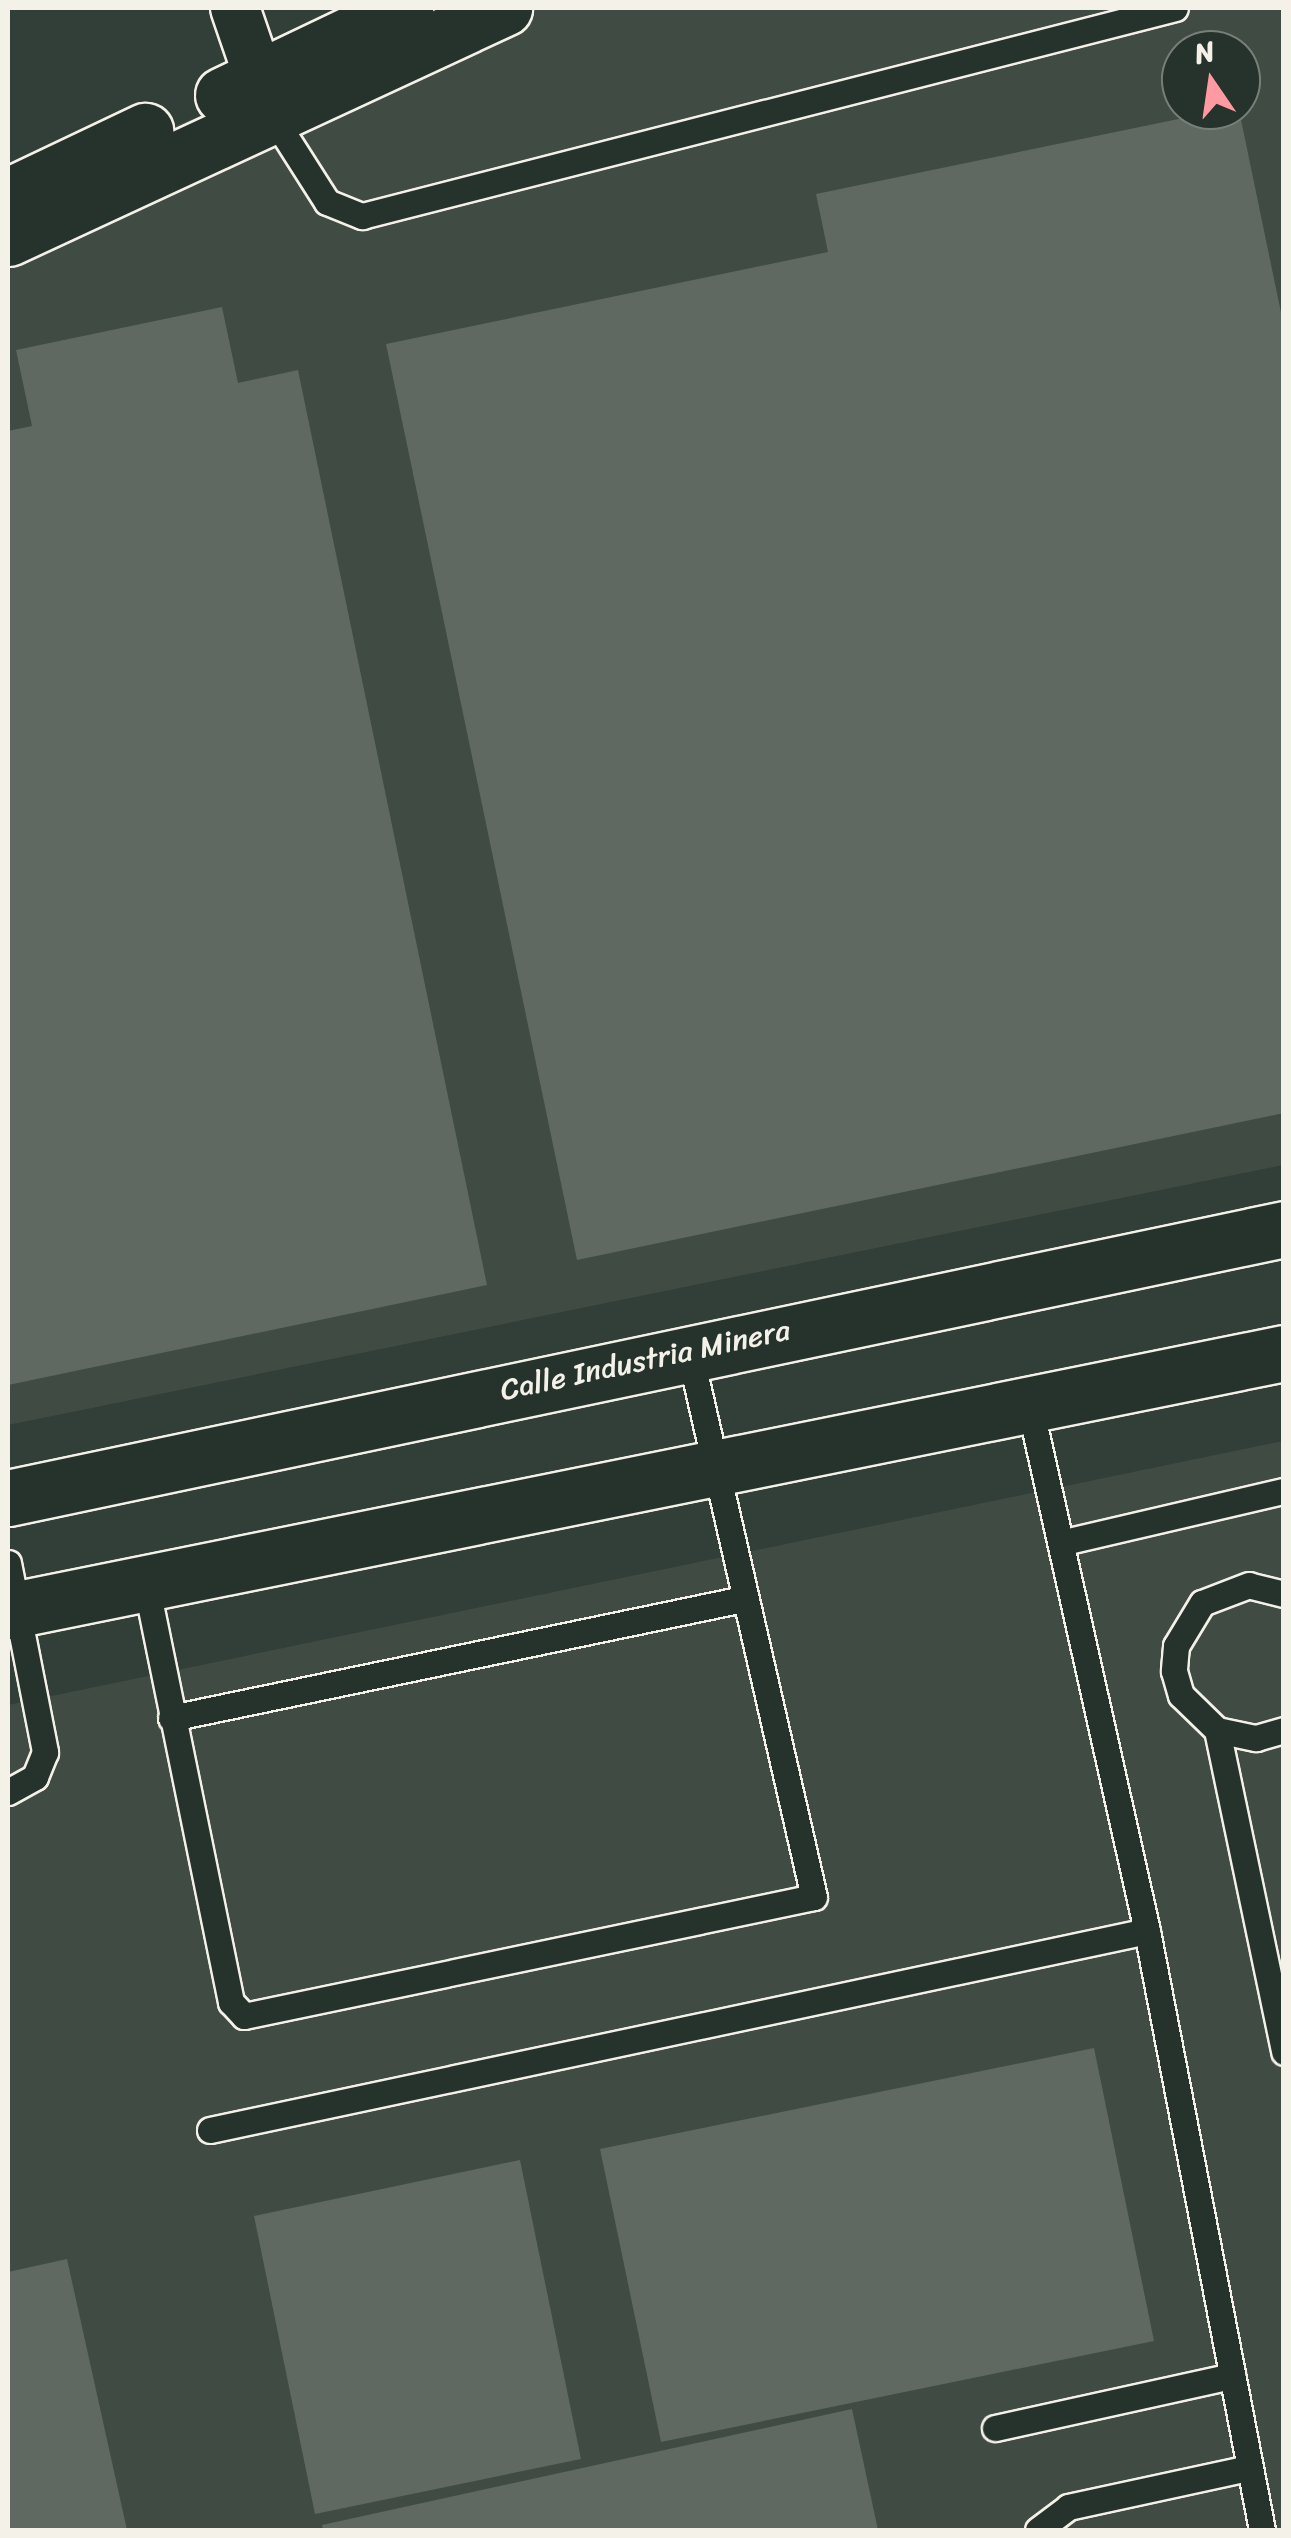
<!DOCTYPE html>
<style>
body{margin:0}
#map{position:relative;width:1291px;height:2538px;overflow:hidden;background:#323e38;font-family:Sriracha,sans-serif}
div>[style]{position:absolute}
.built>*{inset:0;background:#404b44}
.building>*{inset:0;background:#5f6861}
.roads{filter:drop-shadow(2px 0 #f4f1e8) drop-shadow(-2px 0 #f4f1e8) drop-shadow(0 2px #f4f1e8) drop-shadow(0 -2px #f4f1e8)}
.service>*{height:25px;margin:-12.5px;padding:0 12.5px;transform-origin:12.5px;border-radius:12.5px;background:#26332d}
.minor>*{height:48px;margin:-24px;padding:0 24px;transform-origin:24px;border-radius:24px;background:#26332d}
.secondary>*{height:55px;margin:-27.5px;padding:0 27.5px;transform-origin:27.5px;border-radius:27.5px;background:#26332d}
span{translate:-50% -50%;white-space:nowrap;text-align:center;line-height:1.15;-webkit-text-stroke:10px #26332d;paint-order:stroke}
.street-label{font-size:30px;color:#f4f1e8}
.frame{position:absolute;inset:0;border:10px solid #f4f1e8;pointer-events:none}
.north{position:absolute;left:1161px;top:30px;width:100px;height:100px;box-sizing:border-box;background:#26332d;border:2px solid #787f78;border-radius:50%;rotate:347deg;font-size:28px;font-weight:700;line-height:40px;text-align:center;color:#f4f1e8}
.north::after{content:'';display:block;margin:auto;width:35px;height:45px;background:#ff9aa2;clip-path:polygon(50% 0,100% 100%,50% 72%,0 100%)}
</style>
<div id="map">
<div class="built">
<div style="clip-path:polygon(evenodd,465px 8px,1283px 8px,1283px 1165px,8px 1425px,8px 194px,465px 8px,1181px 50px,1241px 50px,1241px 110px,1181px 110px,1181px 50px)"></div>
<div style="clip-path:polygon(1283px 1441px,1283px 2530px,8px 2530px,8px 1705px)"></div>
</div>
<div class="building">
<div style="clip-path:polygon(1222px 110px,1239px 110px,1284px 327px,1284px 1113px,577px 1260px,386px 344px,828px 252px,816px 194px)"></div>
<div style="clip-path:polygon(222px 307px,238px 383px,298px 370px,487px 1285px,8px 1385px,8px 431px,32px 426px,16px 350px)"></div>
<div style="clip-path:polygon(1094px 2048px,1154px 2341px,661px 2442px,600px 2149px)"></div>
<div style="clip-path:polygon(520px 2160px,581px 2459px,315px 2514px,254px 2216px)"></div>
<div style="clip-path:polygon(67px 2259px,127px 2530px,8px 2530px,8px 2272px)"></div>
<div style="clip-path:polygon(852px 2409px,878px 2530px,323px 2530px,322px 2525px)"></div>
</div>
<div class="roads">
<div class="service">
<div style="left:271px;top:114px;width:104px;rotate:57.5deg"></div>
<div style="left:327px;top:202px;width:38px;rotate:22deg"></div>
<div style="left:362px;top:216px;width:839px;rotate:-14.35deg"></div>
<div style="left:1030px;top:1407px;width:537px;rotate:77.41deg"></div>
<div style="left:1064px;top:1542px;width:226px;rotate:-13.1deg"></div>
<div style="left:8px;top:1563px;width:193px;rotate:78.9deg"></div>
<div style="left:45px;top:1752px;width:27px;rotate:112deg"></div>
<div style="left:35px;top:1777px;width:31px;rotate:151deg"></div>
<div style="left:146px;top:1584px;width:427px;rotate:78.5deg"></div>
<div style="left:231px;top:2002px;width:19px;rotate:47deg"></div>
<div style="left:244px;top:2016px;width:582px;rotate:-11.79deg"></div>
<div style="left:814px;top:1897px;width:561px;rotate:-102.87deg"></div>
<div style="left:1284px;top:1594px;width:36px;rotate:-166deg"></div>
<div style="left:1249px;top:1585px;width:50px;rotate:159deg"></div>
<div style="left:1202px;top:1603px;width:50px;rotate:121.2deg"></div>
<div style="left:1176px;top:1646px;width:25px;rotate:95deg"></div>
<div style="left:1174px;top:1671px;width:25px;rotate:74deg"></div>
<div style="left:1181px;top:1695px;width:50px;rotate:44.2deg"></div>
<div style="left:1217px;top:1730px;width:40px;rotate:12deg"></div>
<div style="left:1256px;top:1738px;width:29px;rotate:-16deg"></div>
<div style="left:171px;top:1718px;width:584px;rotate:-11.75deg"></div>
<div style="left:1217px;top:1730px;width:329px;rotate:78.2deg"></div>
<div style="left:210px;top:2130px;width:958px;rotate:-11.99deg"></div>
<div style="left:1147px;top:1931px;width:610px;rotate:79.13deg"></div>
<div style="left:995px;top:2428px;width:243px;rotate:-12.4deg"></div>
<div style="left:1038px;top:2530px;width:38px;rotate:-37deg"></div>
<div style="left:1068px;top:2507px;width:185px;rotate:-12.2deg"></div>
</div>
<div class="minor">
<div style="left:235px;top:8px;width:111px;rotate:71.1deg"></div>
</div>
<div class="secondary">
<div style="left:223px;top:95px;width:202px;rotate:-25.5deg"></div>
<div style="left:8px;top:196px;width:152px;rotate:-25.4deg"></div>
<div style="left:8px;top:238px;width:547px;rotate:-24.88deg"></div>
<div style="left:8px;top:1498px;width:1304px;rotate:-11.9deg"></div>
<div style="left:8px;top:1611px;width:1302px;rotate:-11.43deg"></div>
</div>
</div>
<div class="street-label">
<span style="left:645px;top:1360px;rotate:-12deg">Calle Industria Minera</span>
</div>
<div class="frame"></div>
<div class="north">N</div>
</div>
